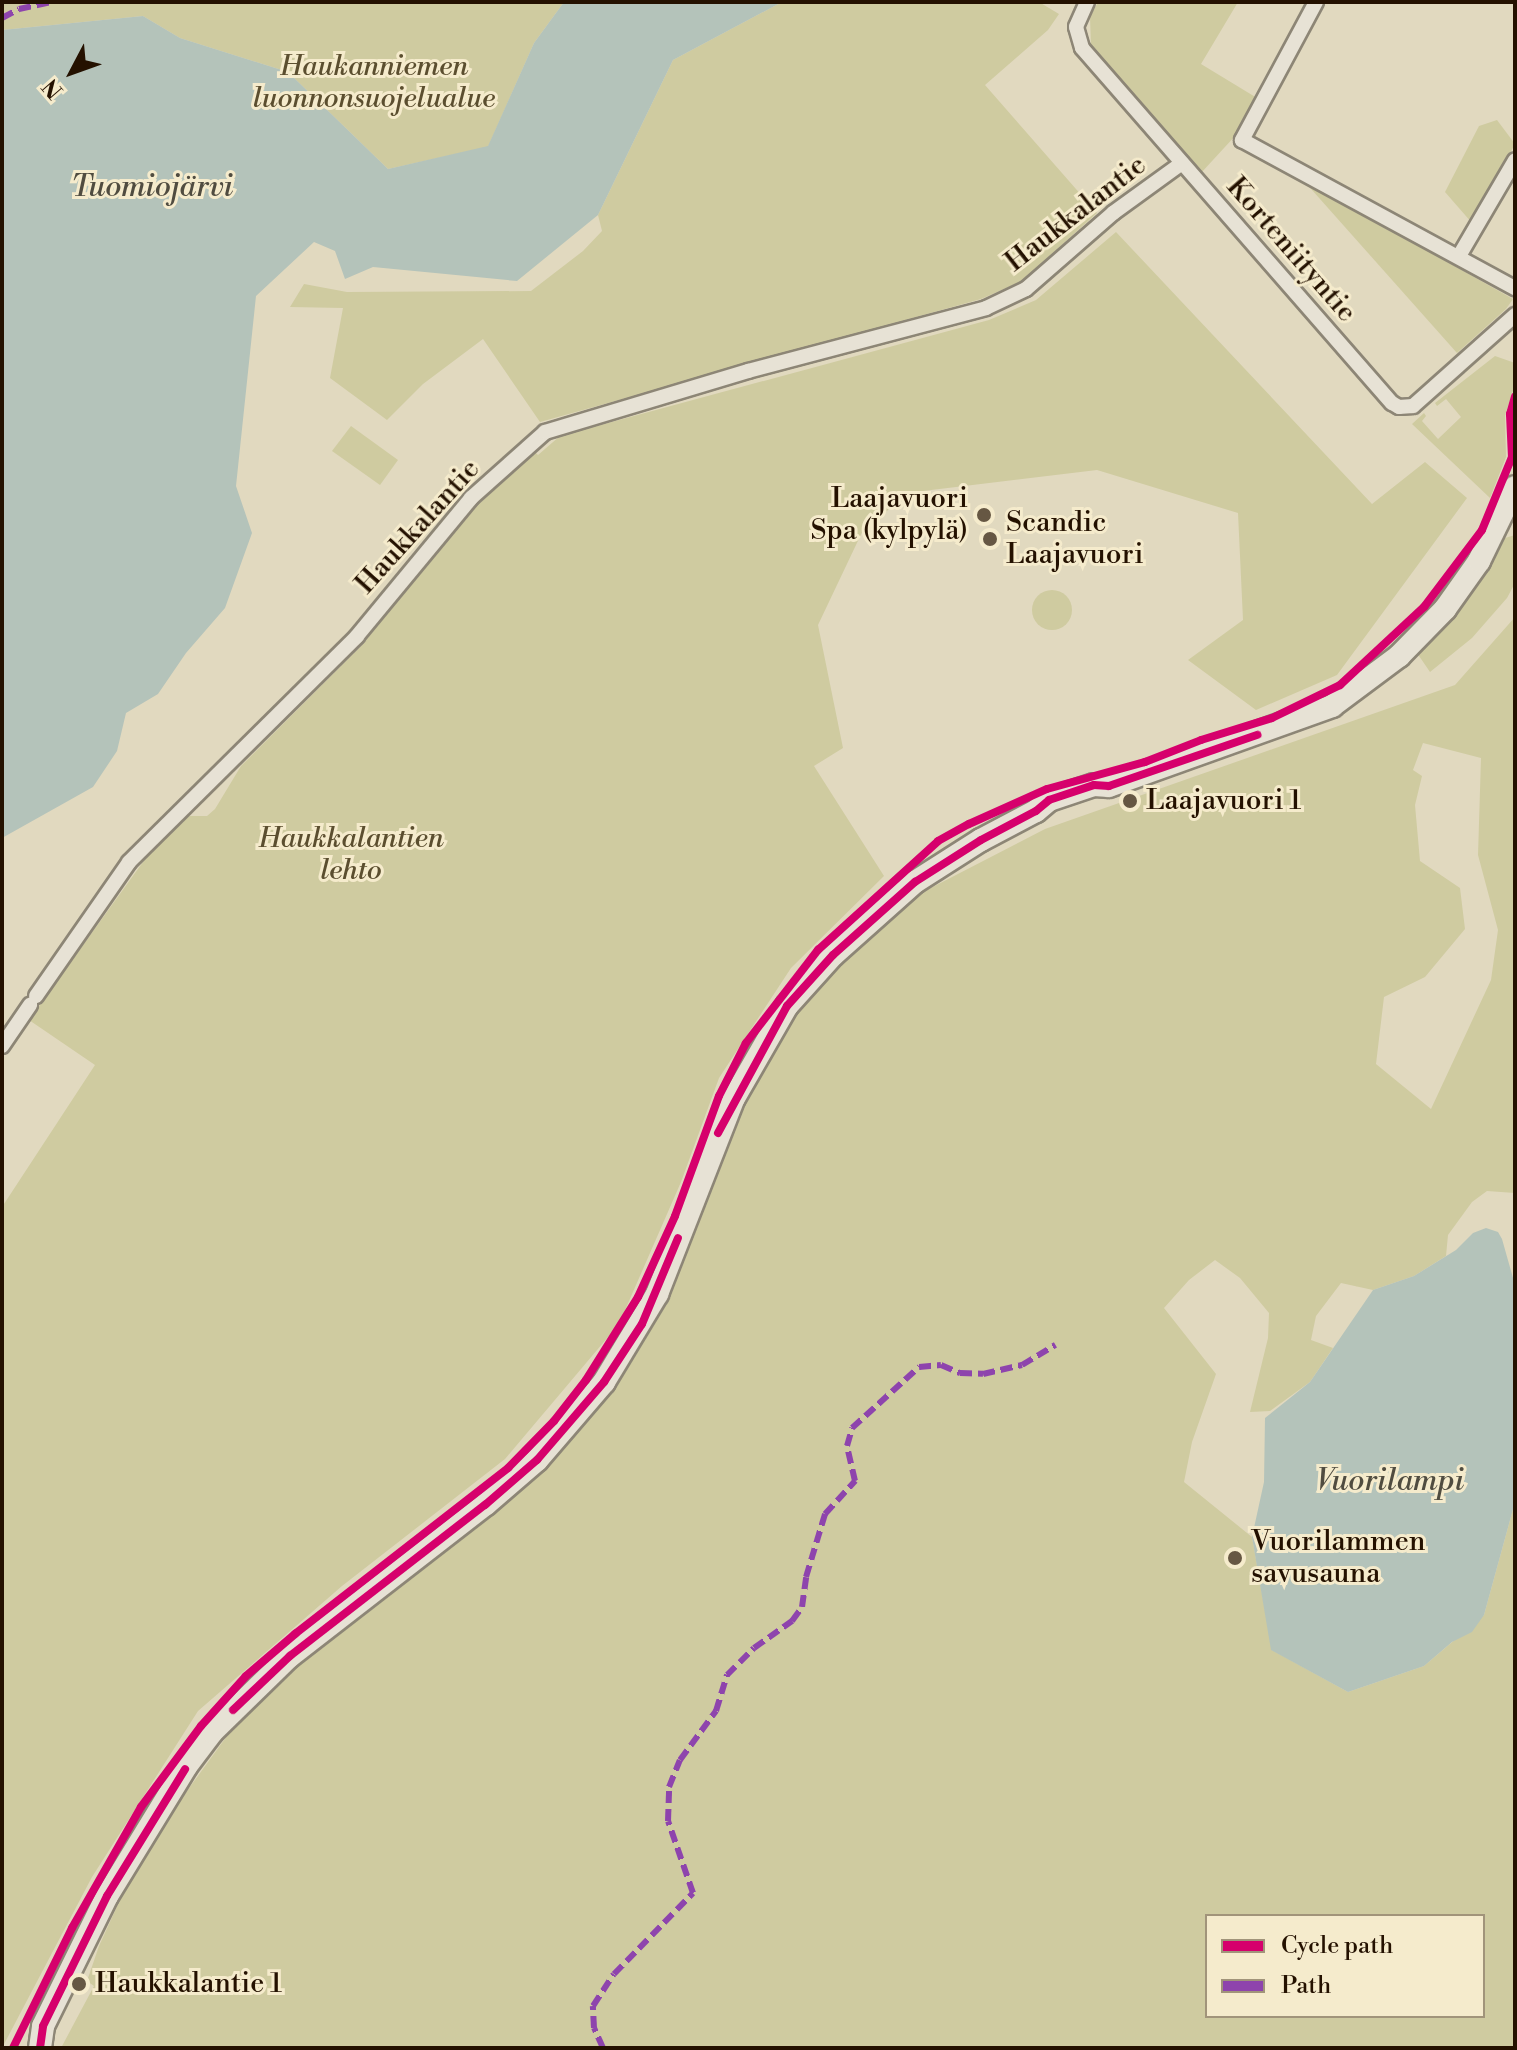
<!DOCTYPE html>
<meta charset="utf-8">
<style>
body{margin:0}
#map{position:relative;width:1517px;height:2050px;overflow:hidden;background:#e1d9bf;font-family:"Libre Bodoni",serif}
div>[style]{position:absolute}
.green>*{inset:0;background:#cfcba0}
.round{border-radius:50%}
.water>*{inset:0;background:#b4c3ba}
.roads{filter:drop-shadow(2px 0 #8d8676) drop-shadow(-2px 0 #8d8676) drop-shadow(0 2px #8d8676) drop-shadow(0 -2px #8d8676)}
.street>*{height:14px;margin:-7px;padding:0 7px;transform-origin:7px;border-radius:7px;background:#e7e2d5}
.secondary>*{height:22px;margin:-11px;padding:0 11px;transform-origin:11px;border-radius:11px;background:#e7e2d5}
.quiet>*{height:6px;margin-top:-3px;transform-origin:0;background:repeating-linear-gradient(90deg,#8e44ad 0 12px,transparent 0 18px)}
.cycleway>*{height:8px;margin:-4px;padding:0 4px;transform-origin:4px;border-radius:4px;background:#d6006c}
.dots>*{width:22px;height:22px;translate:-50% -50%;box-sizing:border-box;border:4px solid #f5ebcc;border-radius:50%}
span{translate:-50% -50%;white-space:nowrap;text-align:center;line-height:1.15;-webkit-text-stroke:6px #f5ebcc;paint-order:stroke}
.park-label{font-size:28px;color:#5b4e2f;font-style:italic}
.street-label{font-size:28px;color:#241100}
.poi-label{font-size:28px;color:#241100}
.right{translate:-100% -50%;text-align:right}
.left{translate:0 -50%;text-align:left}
.water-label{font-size:30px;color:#504c40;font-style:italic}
.frame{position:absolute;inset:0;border:4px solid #241100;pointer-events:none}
.legend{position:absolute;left:1205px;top:1914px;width:280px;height:104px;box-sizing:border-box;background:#f5ebcc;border:2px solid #a1947a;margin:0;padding:10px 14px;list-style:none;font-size:24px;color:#241100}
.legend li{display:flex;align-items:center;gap:16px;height:40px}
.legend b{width:40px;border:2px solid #a1947a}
.north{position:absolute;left:32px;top:32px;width:80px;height:80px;-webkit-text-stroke:6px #f5ebcc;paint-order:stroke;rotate:229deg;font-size:22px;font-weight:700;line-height:32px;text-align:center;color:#241100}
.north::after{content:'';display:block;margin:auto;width:28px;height:36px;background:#241100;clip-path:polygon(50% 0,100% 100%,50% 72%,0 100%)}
</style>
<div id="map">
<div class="green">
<div style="clip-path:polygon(2px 2px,564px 2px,534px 43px,488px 147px,388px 169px,288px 72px,180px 38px,143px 16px,2px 30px)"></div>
<div style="clip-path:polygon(782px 2px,1039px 2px,1059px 14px,1048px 30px,985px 85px,1097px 213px,1022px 281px,981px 299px,540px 422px,483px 339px,423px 384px,387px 420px,330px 378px,343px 308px,290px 307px,304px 284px,347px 292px,531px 291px,583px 251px,602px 231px,598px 215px,673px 60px)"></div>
<div style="clip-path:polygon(1098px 2px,1238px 2px,1201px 64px,1257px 98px,1236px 135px,1201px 173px,1091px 46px,1090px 17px)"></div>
<div style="clip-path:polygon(1497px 120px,1515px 144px,1472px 223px,1445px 192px,1479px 126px)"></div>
<div style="clip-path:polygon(1304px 181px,1513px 299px,1506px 309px,1457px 353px)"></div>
<div style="clip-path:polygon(1116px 232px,1372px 504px,1425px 462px,1467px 498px,1337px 675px,1256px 710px,1188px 660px,1243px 620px,1238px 513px,1097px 470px,923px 491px,907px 497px,865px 526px,818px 625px,843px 748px,814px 766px,884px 876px,791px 968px,719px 1078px,681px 1182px,619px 1324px,505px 1459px,342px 1586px,198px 1711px,92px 1877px,2px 2048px,2px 1207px,95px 1065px,29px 1020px,161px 837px,184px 816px,207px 816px,215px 809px,241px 766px,364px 643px,438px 542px,535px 452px,538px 455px,560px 436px,989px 320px,1036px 300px)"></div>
<div style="clip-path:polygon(1495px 356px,1515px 363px,1515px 385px,1505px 415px,1506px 457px,1490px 498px,1412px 424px,1424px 413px,1426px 416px,1422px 421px,1438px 439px,1461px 417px,1446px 399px,1437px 406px,1435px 403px)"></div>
<div style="clip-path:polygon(351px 426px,398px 460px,380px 485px,332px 451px)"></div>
<div style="clip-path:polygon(1515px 535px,1515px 583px,1507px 598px,1472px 638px,1430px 672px,1417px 653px,1470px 593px,1505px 538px)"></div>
<div class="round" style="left:1032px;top:590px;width:40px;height:40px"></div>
<div style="clip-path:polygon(evenodd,1515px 617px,1515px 1193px,1487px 1191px,1472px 1202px,1448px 1235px,1446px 1256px,1414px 1276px,1373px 1290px,1341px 1283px,1316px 1316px,1311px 1340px,1333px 1348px,1310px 1382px,1270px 1411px,1250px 1412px,1268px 1338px,1269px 1313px,1240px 1278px,1215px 1260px,1189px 1280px,1164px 1308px,1216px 1374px,1192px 1442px,1184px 1482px,1252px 1537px,1272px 1650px,1348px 1692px,1424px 1666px,1484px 1615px,1515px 1502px,1515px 2048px,61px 2048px,94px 1986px,87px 1981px,99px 1946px,141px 1854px,235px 1725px,290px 1671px,468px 1534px,539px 1474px,592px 1416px,624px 1373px,683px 1258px,722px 1154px,759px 1068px,791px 1019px,838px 967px,884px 922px,923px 892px,1045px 829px,1455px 685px,1515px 617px,1423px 743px,1481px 758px,1478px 855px,1498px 930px,1491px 980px,1431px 1109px,1376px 1064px,1384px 997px,1425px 977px,1465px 929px,1460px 888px,1420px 861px,1415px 805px,1422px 776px,1413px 770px,1423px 743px,1515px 617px,1207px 1916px,1483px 1916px,1483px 2016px,1207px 2016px,1207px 1916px)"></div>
</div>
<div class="water">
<div style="clip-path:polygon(564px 2px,782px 2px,673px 60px,598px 215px,517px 281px,373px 267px,345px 279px,335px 251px,314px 242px,256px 296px,236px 486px,252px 533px,225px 608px,186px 653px,158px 694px,126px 713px,117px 751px,93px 787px,2px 838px,2px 30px,143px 16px,180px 38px,288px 72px,388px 169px,488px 146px,534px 43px)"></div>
<div style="clip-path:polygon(1486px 1228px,1498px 1232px,1502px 1239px,1515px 1285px,1515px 1502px,1484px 1615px,1472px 1632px,1452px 1642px,1424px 1666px,1348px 1692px,1271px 1650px,1252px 1537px,1264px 1482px,1265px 1418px,1310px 1382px,1373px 1290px,1414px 1276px,1456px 1250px,1473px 1233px)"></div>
</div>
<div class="roads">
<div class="street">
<div style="left:1087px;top:2px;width:27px;rotate:114deg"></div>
<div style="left:1076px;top:27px;width:22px;rotate:74deg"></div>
<div style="left:1082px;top:48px;width:471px;rotate:48.9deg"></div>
<div style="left:1392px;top:403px;width:8px;rotate:30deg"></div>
<div style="left:1399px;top:407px;width:14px;rotate:-4deg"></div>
<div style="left:1413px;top:406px;width:137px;rotate:-41.7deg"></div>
<div style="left:1316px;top:2px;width:157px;rotate:118.2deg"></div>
<div style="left:1242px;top:140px;width:311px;rotate:28.5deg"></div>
<div style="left:1459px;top:256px;width:111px;rotate:-59.7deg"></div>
<div style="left:36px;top:996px;width:163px;rotate:-55.2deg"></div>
<div style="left:129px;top:862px;width:321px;rotate:-44.7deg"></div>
<div style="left:357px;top:636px;width:179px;rotate:-50.4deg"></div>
<div style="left:471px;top:498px;width:99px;rotate:-41.7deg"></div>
<div style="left:545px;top:432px;width:212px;rotate:-16.7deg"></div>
<div style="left:748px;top:371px;width:246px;rotate:-14.8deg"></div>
<div style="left:986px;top:308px;width:44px;rotate:-25.4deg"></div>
<div style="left:1026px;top:289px;width:116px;rotate:-41.1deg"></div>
<div style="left:1113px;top:213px;width:85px;rotate:-35.9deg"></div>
<div style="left:2px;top:1046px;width:50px;rotate:-55.7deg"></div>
</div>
<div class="secondary">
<div style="left:40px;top:2048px;width:22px;rotate:-82deg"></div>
<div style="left:43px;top:2026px;width:145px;rotate:-63.8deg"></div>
<div style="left:107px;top:1896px;width:153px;rotate:-58.6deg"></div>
<div style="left:187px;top:1765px;width:41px;rotate:-52.9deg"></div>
<div style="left:212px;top:1732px;width:109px;rotate:-44.3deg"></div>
<div style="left:290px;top:1656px;width:247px;rotate:-37.8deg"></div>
<div style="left:485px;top:1505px;width:69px;rotate:-40.9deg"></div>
<div style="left:537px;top:1460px;width:103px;rotate:-49.3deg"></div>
<div style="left:604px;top:1382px;width:103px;rotate:-58.9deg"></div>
<div style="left:657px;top:1294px;width:211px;rotate:-68.6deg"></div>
<div style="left:734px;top:1098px;width:106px;rotate:-60.1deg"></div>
<div style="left:787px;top:1006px;width:69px;rotate:-48deg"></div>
<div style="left:833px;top:955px;width:110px;rotate:-41.7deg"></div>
<div style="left:915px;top:882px;width:78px;rotate:-32.5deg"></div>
<div style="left:981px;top:840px;width:62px;rotate:-27.8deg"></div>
<div style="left:1036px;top:811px;width:17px;rotate:-40deg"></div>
<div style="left:1049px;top:800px;width:47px;rotate:-18.4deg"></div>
<div style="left:1094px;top:785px;width:15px;rotate:4deg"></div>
<div style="left:1109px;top:786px;width:237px;rotate:-19.7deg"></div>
<div style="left:1332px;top:706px;width:84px;rotate:-36.7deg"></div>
<div style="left:1399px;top:656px;width:66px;rotate:-45.6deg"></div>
<div style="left:1445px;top:609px;width:59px;rotate:-54.7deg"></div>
<div style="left:1479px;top:561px;width:82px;rotate:-64.1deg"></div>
</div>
</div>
<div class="quiet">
<div style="left:2px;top:18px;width:19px;rotate:-28deg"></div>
<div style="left:19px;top:9px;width:34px;rotate:-12deg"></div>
<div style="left:603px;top:2048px;width:22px;rotate:-114deg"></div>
<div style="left:594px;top:2028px;width:22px;rotate:-93deg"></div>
<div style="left:593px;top:2006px;width:38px;rotate:-57deg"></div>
<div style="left:614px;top:1974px;width:113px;rotate:-45.7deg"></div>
<div style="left:693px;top:1893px;width:76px;rotate:-109.1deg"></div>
<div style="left:668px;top:1821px;width:34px;rotate:-88deg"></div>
<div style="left:669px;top:1787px;width:29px;rotate:-68deg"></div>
<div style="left:680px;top:1760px;width:61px;rotate:-53.7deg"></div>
<div style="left:716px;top:1711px;width:38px;rotate:-73deg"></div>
<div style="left:727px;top:1675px;width:38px;rotate:-45deg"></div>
<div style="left:754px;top:1648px;width:47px;rotate:-35.4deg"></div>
<div style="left:792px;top:1621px;width:17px;rotate:-54deg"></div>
<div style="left:802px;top:1607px;width:30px;rotate:-82deg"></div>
<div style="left:806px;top:1577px;width:66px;rotate:-73.2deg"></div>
<div style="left:825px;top:1514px;width:45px;rotate:-47.7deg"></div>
<div style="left:855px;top:1481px;width:36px;rotate:-103deg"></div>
<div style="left:847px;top:1446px;width:19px;rotate:-74deg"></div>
<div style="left:852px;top:1428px;width:91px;rotate:-42.3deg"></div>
<div style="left:919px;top:1367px;width:22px;rotate:-5deg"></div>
<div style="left:941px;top:1365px;width:21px;rotate:23deg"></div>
<div style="left:960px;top:1373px;width:23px;rotate:2deg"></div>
<div style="left:983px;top:1374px;width:40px;rotate:-13deg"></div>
<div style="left:1022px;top:1365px;width:39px;rotate:-31deg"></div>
</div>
<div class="cycleway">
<div style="left:718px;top:1133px;width:145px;rotate:-61.5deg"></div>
<div style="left:787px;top:1006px;width:69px;rotate:-48deg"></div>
<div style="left:833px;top:955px;width:110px;rotate:-41.7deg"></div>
<div style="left:915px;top:882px;width:78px;rotate:-32.5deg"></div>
<div style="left:981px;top:840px;width:62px;rotate:-27.8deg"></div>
<div style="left:1036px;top:811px;width:17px;rotate:-40deg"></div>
<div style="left:1049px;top:800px;width:47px;rotate:-18.4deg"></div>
<div style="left:1094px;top:785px;width:15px;rotate:4deg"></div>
<div style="left:1109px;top:786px;width:157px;rotate:-19deg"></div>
<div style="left:233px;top:1710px;width:79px;rotate:-43.5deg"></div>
<div style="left:290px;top:1656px;width:247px;rotate:-37.8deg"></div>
<div style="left:485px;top:1505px;width:69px;rotate:-40.9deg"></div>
<div style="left:537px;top:1460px;width:103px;rotate:-49.3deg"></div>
<div style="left:604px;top:1382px;width:69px;rotate:-56.8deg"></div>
<div style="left:642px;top:1324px;width:93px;rotate:-67.3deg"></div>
<div style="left:13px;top:2048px;width:134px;rotate:-63.8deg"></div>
<div style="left:72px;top:1928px;width:139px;rotate:-60.3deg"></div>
<div style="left:141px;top:1807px;width:101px;rotate:-53.5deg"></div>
<div style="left:201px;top:1726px;width:67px;rotate:-48deg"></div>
<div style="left:246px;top:1676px;width:65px;rotate:-40.6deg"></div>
<div style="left:295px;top:1634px;width:270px;rotate:-37.9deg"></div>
<div style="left:508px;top:1468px;width:66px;rotate:-45.6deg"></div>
<div style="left:554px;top:1421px;width:52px;rotate:-52deg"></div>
<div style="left:586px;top:1380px;width:98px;rotate:-57.9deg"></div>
<div style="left:638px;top:1297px;width:89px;rotate:-65.4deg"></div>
<div style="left:675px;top:1216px;width:128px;rotate:-69.9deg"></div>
<div style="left:719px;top:1096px;width:59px;rotate:-63deg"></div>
<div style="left:746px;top:1043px;width:118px;rotate:-52.3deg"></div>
<div style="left:818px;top:950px;width:162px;rotate:-42.2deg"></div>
<div style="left:938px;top:841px;width:35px;rotate:-29deg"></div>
<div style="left:969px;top:824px;width:85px;rotate:-24.2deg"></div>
<div style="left:1047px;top:789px;width:102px;rotate:-15.4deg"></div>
<div style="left:1145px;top:762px;width:60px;rotate:-21.4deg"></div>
<div style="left:1201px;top:740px;width:74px;rotate:-17.2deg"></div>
<div style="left:1272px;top:718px;width:76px;rotate:-25.9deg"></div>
<div style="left:1340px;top:685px;width:115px;rotate:-42.9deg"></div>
<div style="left:1424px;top:607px;width:96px;rotate:-53deg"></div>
<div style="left:1482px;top:530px;width:79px;rotate:-67.7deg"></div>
<div style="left:1512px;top:457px;width:43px;rotate:-92.7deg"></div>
<div style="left:1510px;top:414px;width:18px;rotate:-74deg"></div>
<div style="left:40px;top:2048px;width:22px;rotate:-82deg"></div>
<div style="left:43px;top:2026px;width:145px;rotate:-63.8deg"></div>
<div style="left:107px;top:1896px;width:149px;rotate:-58.4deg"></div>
</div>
<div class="dots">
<div style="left:984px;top:515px;background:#665743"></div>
<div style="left:990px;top:539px;background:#665743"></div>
<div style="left:1130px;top:801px;background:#665743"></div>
<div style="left:1235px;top:1558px;background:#665743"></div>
<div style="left:79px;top:1984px;background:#665743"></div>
</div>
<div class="park-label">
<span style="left:374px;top:83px">Haukanniemen<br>luonnonsuojelualue</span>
<span style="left:351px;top:855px">Haukkalantien<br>lehto</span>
</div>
<div class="street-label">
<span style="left:1076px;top:214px;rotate:-38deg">Haukkalantie</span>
<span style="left:1291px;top:250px;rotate:49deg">Korteniityntie</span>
<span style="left:418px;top:527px;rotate:-48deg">Haukkalantie</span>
</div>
<div class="poi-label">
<span class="right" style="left:968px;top:515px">Laajavuori<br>Spa (kylpylä)</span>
<span class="left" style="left:1006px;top:539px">Scandic<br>Laajavuori</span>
<span class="left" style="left:1146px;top:801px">Laajavuori 1</span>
<span class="left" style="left:1251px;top:1558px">Vuorilammen<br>savusauna</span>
<span class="left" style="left:95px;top:1984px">Haukkalantie 1</span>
</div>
<div class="water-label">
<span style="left:152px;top:187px">Tuomiojärvi</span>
<span style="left:1390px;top:1481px">Vuorilampi</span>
</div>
<div class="frame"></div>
<ul class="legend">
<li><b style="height:10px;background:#d6006c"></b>Cycle path</li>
<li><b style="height:10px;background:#8e44ad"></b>Path</li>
</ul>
<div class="north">N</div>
</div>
